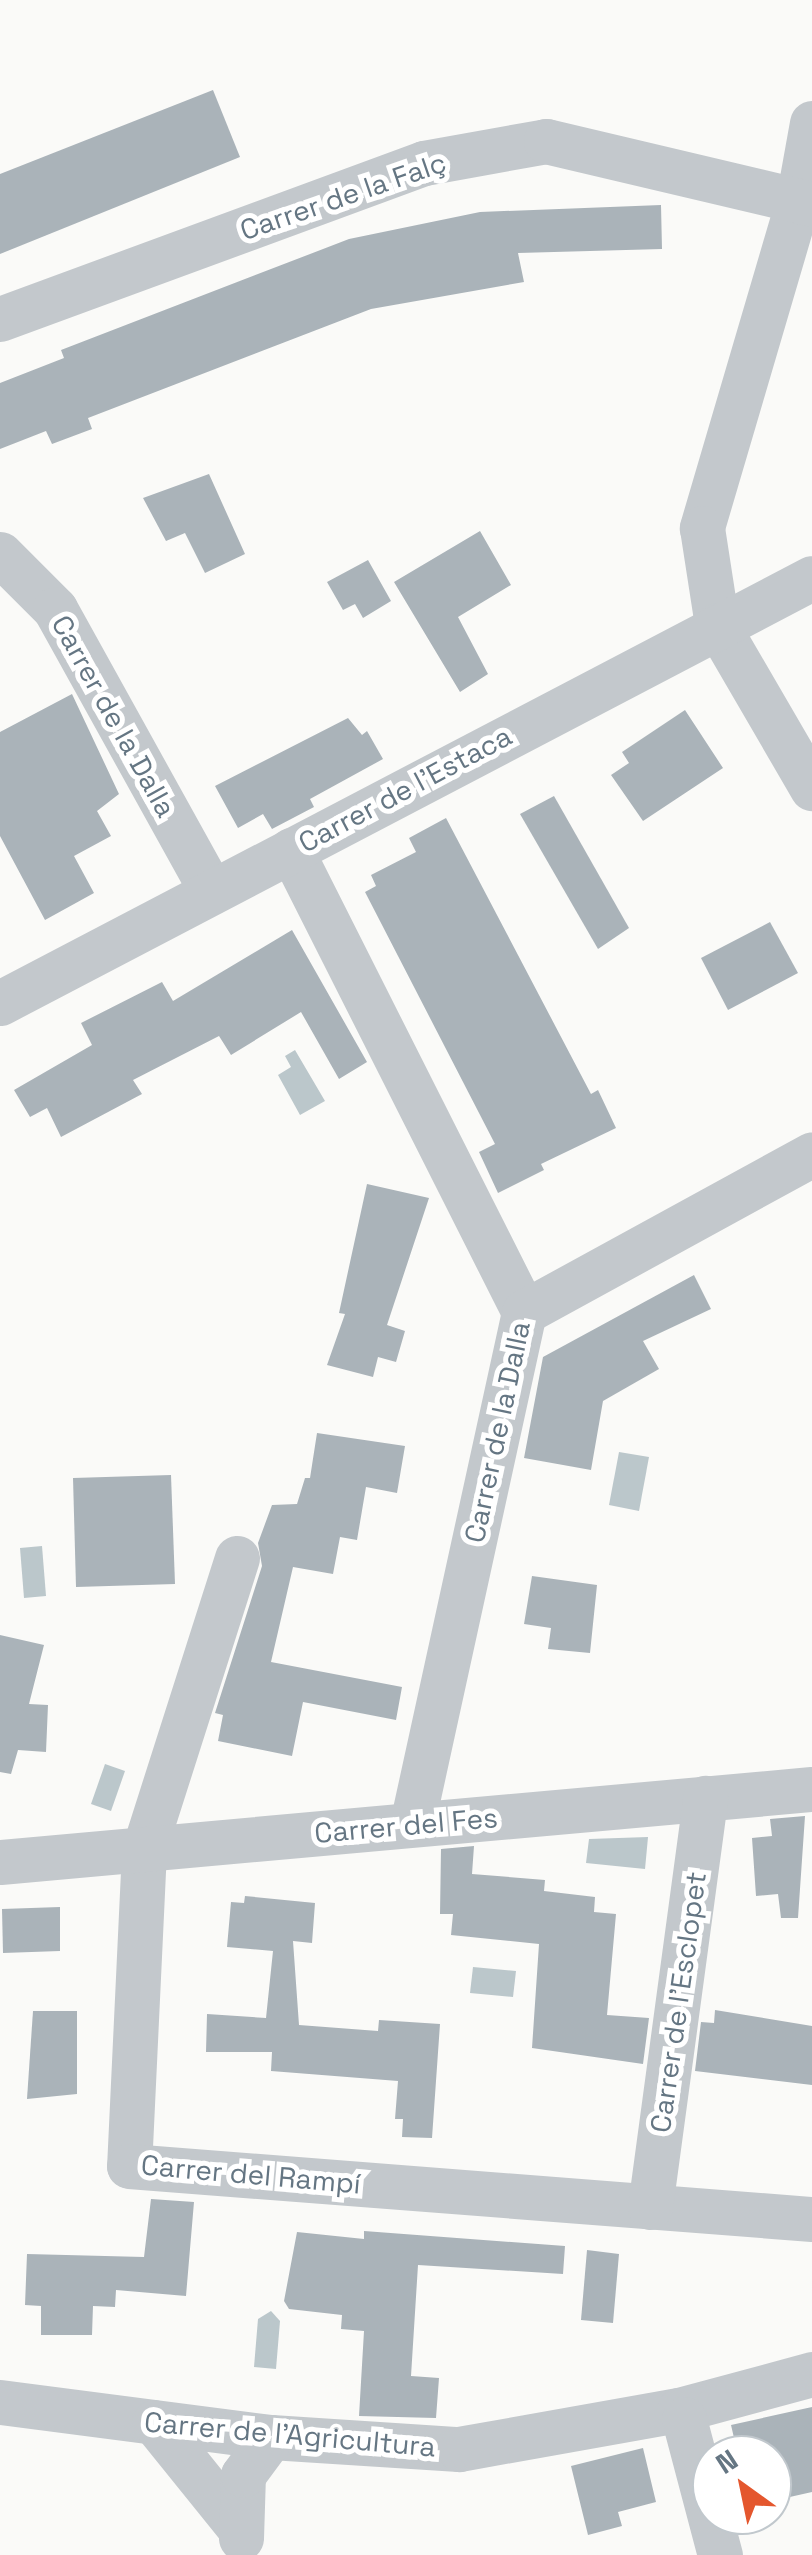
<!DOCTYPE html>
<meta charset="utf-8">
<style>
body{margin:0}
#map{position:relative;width:812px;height:2555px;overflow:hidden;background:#fafaf8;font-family:"Space Grotesk",sans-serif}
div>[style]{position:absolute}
.water>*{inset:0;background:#bbc7cb}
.building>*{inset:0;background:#aab3b9}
.street>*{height:45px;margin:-22.5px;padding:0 22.5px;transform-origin:22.5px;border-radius:22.5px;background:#c3c8cc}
span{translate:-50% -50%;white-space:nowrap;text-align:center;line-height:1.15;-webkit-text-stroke:10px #fff;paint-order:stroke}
.street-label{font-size:28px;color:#657683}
.north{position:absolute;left:692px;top:2435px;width:100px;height:100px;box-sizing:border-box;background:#fff;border:2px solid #c1c8cd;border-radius:50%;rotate:327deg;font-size:28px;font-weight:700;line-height:40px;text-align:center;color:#657683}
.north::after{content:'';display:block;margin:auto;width:35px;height:45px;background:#e4572e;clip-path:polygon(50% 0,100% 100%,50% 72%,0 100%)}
</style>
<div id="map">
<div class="water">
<div style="clip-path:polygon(295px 1050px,325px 1101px,300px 1115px,278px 1075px,291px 1067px,285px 1056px)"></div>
<div style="clip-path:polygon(619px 1452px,649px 1457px,639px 1511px,609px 1505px)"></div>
<div style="clip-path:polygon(42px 1546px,46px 1596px,24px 1598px,20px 1548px)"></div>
<div style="clip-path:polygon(105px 1764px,125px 1771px,111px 1811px,91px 1804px)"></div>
<div style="clip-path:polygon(648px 1837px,645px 1869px,586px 1863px,589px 1839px)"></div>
<div style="clip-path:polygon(473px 1967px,516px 1971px,513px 1997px,470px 1993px)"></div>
<div style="clip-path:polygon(271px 2311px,280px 2321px,276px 2369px,254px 2367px,258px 2319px)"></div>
</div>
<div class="building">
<div style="clip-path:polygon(213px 90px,240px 157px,0 254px,0 174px)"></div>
<div style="clip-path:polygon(661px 205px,662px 249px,518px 253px,524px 282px,371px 309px,88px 418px,92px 429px,52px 444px,46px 431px,0 449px,0 383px,64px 358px,61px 350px,349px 239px,480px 212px)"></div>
<div style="clip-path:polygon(209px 474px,245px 554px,205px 573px,185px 533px,166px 541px,143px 498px)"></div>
<div style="clip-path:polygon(480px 531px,511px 585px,458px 617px,488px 674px,460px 692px,394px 582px)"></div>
<div style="clip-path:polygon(368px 560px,391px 601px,363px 618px,355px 604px,343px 610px,327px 582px)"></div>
<div style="clip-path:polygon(72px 694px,119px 794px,97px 811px,111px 836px,74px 856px,94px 893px,45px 920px,0 836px,0 732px)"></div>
<div style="clip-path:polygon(685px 710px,723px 768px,643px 821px,611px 775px,629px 763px,622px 752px)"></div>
<div style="clip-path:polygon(348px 718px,362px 735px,367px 731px,383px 759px,310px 799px,314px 807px,272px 829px,263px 814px,238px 828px,215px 786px)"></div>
<div style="clip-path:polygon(554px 796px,629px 928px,598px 949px,520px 814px)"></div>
<div style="clip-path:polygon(446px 818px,591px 1094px,598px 1090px,616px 1128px,541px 1164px,544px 1170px,498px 1193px,479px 1152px,495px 1144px,365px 892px,376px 886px,371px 875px,416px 852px,409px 838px)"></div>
<div style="clip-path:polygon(770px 922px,798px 973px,728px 1010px,701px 958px)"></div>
<div style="clip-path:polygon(292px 930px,367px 1062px,339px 1079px,301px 1012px,231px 1055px,219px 1036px,133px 1080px,142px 1094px,61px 1137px,47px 1108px,30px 1117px,14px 1090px,92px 1045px,81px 1023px,162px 982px,173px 1001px)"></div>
<div style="clip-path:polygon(367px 1184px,429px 1198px,387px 1325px,405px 1331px,396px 1362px,378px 1357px,373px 1377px,327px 1365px,345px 1314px,339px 1313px)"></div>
<div style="clip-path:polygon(694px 1275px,711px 1309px,643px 1341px,659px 1369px,603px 1401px,591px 1470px,524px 1458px,543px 1357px)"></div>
<div style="clip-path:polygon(317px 1433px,405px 1446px,397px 1493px,366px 1487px,357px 1540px,340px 1537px,333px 1574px,293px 1567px,271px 1662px,402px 1687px,396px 1720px,303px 1702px,292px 1756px,218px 1741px,223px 1715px,215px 1713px,262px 1566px,258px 1543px,272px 1505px,297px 1504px,305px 1478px,310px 1478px)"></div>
<div style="clip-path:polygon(171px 1475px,175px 1584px,76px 1587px,73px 1478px)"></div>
<div style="clip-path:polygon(532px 1576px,597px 1585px,590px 1653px,548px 1649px,551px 1628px,524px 1624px)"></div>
<div style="clip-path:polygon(0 1635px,44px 1645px,29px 1704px,48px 1705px,46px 1752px,18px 1750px,11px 1774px,0 1772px)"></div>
<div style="clip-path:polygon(805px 1816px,798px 1918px,781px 1918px,778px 1894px,756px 1896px,752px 1838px,772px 1836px,770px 1819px)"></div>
<div style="clip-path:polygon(474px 1846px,472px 1874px,545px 1880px,544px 1891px,595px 1897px,594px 1912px,616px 1914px,607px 2015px,649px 2018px,643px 2064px,532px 2048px,539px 1944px,451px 1935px,453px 1914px,440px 1914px,441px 1849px)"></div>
<div style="clip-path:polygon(245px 1896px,315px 1903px,312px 1943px,293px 1941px,299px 2025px,378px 2031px,379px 2020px,440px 2024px,432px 2138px,402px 2137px,403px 2119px,395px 2119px,398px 2081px,271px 2071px,272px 2052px,206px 2052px,207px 2014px,266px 2018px,273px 1951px,227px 1947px,231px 1902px,244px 1903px)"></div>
<div style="clip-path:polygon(60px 1907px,60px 1951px,3px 1953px,2px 1909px)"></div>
<div style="clip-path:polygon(715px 2010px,812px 2026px,812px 2085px,695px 2071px,701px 2022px,714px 2023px)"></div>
<div style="clip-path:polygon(33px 2011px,77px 2011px,77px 2094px,27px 2099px)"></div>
<div style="clip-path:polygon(151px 2199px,194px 2202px,186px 2296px,116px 2290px,115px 2307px,93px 2306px,92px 2335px,41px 2335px,41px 2306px,25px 2305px,27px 2254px,144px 2257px)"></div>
<div style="clip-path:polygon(364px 2231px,565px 2246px,563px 2274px,418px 2265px,411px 2376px,439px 2378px,436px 2418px,359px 2416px,364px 2331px,341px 2329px,342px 2315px,289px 2309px,284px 2301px,297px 2232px,364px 2239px)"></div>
<div style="clip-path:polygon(587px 2250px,619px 2254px,613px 2323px,581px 2320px)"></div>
<div style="clip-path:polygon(812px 2407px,812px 2492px,772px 2501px,772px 2455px,738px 2455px,731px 2425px)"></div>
<div style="clip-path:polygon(643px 2448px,656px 2502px,618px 2512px,622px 2526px,588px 2535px,571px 2466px)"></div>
</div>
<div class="street">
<div style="left:812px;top:123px;width:79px;rotate:100.2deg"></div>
<div style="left:798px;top:201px;width:341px;rotate:106.4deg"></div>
<div style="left:702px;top:528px;width:98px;rotate:81.2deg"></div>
<div style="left:717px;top:625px;width:189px;rotate:59.8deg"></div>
<div style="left:0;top:319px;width:452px;rotate:-20.2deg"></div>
<div style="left:424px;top:163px;width:124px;rotate:-10.2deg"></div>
<div style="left:546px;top:141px;width:273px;rotate:13.3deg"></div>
<div style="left:0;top:554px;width:78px;rotate:45deg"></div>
<div style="left:55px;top:609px;width:322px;rotate:61deg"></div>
<div style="left:291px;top:850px;width:517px;rotate:63.24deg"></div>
<div style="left:524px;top:1312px;width:524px;rotate:102.34deg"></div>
<div style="left:0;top:1003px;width:916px;rotate:-27.63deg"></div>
<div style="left:524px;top:1312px;width:328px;rotate:-28.7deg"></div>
<div style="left:237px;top:1558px;width:306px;rotate:107.7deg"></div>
<div style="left:144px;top:1850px;width:316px;rotate:92.7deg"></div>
<div style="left:129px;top:2166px;width:685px;rotate:4.44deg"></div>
<div style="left:0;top:1862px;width:815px;rotate:-5.14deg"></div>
<div style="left:650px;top:2207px;width:413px;rotate:-82.3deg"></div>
<div style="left:0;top:2402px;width:273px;rotate:7.4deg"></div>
<div style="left:271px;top:2437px;width:188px;rotate:3.7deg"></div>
<div style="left:459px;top:2449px;width:223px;rotate:-10.1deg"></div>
<div style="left:679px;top:2410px;width:138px;rotate:-15.1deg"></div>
<div style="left:684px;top:2419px;width:141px;rotate:75.2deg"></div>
<div style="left:154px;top:2422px;width:134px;rotate:51.1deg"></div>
<div style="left:241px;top:2538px;width:63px;rotate:-88.2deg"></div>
<div style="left:243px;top:2475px;width:47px;rotate:-53.6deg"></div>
</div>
<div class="street-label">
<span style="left:343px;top:196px;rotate:-19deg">Carrer de la Falç</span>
<span style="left:114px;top:716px;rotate:61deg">Carrer de la Dalla</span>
<span style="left:405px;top:789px;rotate:-28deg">Carrer de l'Estaca</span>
<span style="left:497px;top:1432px;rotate:-78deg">Carrer de la Dalla</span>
<span style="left:406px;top:1825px;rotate:-5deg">Carrer del Fes</span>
<span style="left:678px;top:2002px;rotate:-82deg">Carrer de l'Esclopet</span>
<span style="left:251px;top:2174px;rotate:5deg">Carrer del Rampí</span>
<span style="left:290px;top:2434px;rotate:5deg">Carrer de l'Agricultura</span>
</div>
<div class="north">N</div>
</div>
